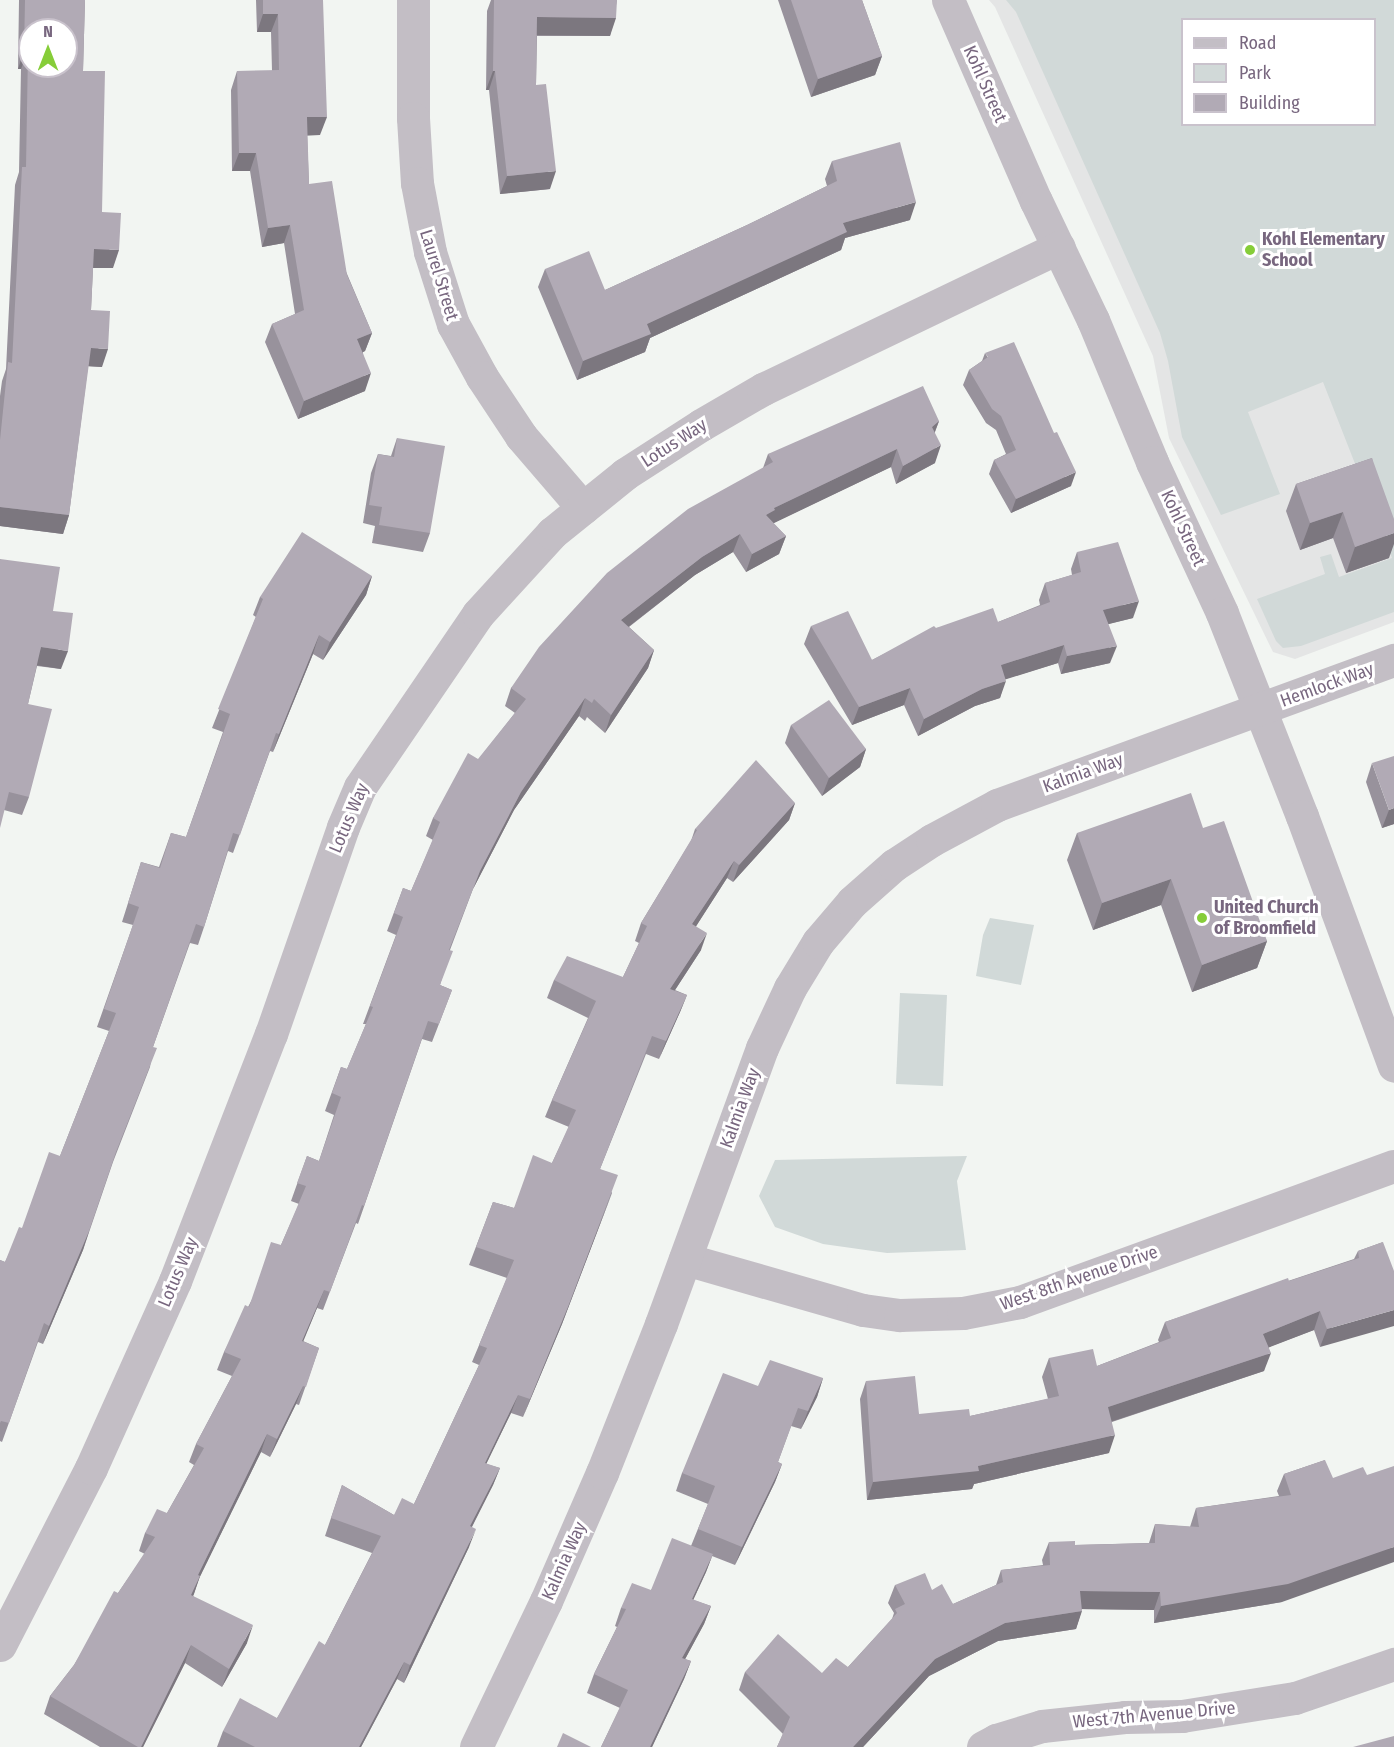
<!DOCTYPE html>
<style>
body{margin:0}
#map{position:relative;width:1394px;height:1747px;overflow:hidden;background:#f2f5f2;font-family:"Fira Sans Condensed",sans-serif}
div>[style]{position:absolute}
.built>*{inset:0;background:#e4e5e5}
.green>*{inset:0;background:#d1d9d8}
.street>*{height:33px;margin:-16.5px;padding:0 16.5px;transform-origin:16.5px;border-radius:16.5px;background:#c3bec5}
.wall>*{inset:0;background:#98929c}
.shaded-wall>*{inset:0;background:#7c777f}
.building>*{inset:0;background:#b1aab5}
.dots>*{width:16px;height:16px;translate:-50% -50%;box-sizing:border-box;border:3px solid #fff;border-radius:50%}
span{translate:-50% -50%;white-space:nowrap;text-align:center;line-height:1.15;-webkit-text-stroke:6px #fff;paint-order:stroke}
.street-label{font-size:18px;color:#78677f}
.poi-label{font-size:18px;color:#78677f;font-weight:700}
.left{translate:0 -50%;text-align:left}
.legend{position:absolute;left:1181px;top:18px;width:195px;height:108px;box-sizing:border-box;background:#fff;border:2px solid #c9c2cc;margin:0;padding:8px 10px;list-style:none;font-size:18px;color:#78677f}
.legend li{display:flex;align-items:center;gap:12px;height:30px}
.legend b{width:30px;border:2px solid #c9c2cc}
.north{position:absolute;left:18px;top:18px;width:60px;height:60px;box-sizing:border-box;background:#fff;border:2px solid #c9c2cc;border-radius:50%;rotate:0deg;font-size:16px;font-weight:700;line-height:24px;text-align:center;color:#78677f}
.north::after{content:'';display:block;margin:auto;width:21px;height:27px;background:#86cd39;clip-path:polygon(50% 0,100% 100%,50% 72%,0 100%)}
</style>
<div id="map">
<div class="built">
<div style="clip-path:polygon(evenodd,989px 0,1394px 0,1394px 622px,1295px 659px,1273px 652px,1169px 438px,1153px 356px,995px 7px,989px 0,1182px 20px,1374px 20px,1374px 124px,1182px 124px,1182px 20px)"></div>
</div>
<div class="green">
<div style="clip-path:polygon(evenodd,1006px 0,1394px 0,1394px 612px,1301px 646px,1283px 648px,1276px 641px,1257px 599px,1325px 574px,1320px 557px,1331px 554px,1339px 577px,1392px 558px,1323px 382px,1248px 412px,1280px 494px,1221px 515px,1182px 437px,1168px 361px,1160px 333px,1016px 12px,1006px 0,1182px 20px,1374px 20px,1374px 124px,1182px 124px,1182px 20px)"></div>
<div style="clip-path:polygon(990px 918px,1034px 925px,1021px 985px,976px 976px,983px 935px)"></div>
<div style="clip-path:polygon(900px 993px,947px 995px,943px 1086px,896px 1084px)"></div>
<div style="clip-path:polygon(967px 1156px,957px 1181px,966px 1250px,887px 1253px,823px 1244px,775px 1227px,759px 1196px,775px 1160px)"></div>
</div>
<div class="street">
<div style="left:413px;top:0;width:118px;rotate:90deg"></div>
<div style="left:413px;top:118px;width:65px;rotate:86.5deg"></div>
<div style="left:417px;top:183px;width:70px;rotate:79.3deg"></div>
<div style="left:430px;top:252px;width:76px;rotate:72.3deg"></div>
<div style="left:453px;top:324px;width:60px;rotate:61.3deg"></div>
<div style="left:482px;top:377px;width:71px;rotate:56.5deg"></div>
<div style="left:521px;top:436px;width:95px;rotate:49.3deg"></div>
<div style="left:948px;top:0;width:219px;rotate:66.4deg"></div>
<div style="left:1036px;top:201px;width:132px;rotate:64.4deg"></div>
<div style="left:1093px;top:320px;width:154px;rotate:67.4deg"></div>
<div style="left:1152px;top:462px;width:166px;rotate:65.1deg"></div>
<div style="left:1222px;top:613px;width:218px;rotate:68.5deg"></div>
<div style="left:1302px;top:816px;width:266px;rotate:69.8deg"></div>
<div style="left:685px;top:1259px;width:185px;rotate:16deg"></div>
<div style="left:863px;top:1310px;width:37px;rotate:8deg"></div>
<div style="left:900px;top:1315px;width:63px;rotate:-1.8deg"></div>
<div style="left:963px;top:1313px;width:58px;rotate:-10.9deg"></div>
<div style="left:1020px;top:1302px;width:398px;rotate:-20deg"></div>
<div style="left:0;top:1645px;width:199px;rotate:-62.8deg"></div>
<div style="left:91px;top:1468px;width:205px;rotate:-65.8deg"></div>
<div style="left:175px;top:1281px;width:265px;rotate:-68.8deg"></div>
<div style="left:271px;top:1034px;width:219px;rotate:-70.8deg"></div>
<div style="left:343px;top:827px;width:43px;rotate:-67deg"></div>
<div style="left:360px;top:787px;width:209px;rotate:-55.7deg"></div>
<div style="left:478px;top:614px;width:110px;rotate:-47.6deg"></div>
<div style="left:552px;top:533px;width:94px;rotate:-38.9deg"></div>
<div style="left:625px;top:474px;width:90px;rotate:-32.8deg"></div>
<div style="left:701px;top:425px;width:72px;rotate:-30.1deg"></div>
<div style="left:763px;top:389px;width:328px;rotate:-25.6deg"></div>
<div style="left:476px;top:1747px;width:162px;rotate:-64.4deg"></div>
<div style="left:546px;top:1601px;width:140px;rotate:-66.4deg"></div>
<div style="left:602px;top:1473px;width:160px;rotate:-68.4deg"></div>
<div style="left:661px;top:1324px;width:294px;rotate:-69.9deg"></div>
<div style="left:762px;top:1048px;width:66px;rotate:-65deg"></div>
<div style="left:790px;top:988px;width:54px;rotate:-58.7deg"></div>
<div style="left:818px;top:942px;width:52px;rotate:-49.6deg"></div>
<div style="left:852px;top:902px;width:56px;rotate:-41.4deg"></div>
<div style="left:894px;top:865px;width:45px;rotate:-33.3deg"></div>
<div style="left:932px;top:840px;width:74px;rotate:-28.3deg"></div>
<div style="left:997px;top:805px;width:423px;rotate:-20.1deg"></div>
<div style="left:983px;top:1747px;width:15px;rotate:-28deg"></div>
<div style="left:996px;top:1740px;width:48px;rotate:-16.9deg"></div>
<div style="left:1042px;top:1726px;width:83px;rotate:-6.2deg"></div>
<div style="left:1125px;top:1717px;width:57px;rotate:-1deg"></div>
<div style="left:1182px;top:1716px;width:114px;rotate:-9.1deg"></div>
<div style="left:1295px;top:1698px;width:105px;rotate:-19deg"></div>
</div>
<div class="wall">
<div style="clip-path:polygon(19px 0,85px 0,83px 71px,102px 212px,113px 268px,93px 268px,91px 310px,102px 367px,88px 366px,69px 515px,63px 534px,0 526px,0 396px,2px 381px,6px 369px,15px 185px,19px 172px,21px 69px,18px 69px)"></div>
<div style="clip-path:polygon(256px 0,323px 0,320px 135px,307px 135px,309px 184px,372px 333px,365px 351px,363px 352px,365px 391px,298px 419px,265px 342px,272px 324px,295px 314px,284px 243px,262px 247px,250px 171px,232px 171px,231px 90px,237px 71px,272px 71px,271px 32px,257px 32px)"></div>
<div style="clip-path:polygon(491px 0,617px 0,610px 36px,537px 36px,536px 85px,550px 189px,500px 194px,489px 90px,486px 90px,487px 11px)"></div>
<div style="clip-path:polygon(778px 0,862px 0,882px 56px,875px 75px,811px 97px)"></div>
<div style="clip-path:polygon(832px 161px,910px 220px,845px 238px,841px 250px,650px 338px,645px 352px,577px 380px,538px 287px,545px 269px,605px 290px,747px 225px,827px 186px,825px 179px)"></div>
<div style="clip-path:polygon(985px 353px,1071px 486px,1011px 513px,989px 474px,994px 460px,1006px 454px,996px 430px,986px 423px,963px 385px,969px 370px,982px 361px)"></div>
<div style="clip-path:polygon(939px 421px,935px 432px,935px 463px,896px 484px,891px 467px,773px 523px,786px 536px,779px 554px,746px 572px,733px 552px,695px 575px,629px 627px,654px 650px,648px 668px,605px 733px,587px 717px,585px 721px,579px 716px,514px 810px,473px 889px,450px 950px,440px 985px,452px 990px,432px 1042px,422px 1039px,358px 1224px,356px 1223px,323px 1310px,317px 1308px,303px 1341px,319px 1348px,299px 1405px,296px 1404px,270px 1457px,261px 1452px,200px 1576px,193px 1596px,247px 1643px,222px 1687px,185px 1663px,143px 1747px,100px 1747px,44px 1714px,50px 1696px,74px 1665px,118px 1593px,145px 1554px,139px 1551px,145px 1533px,167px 1513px,194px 1465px,189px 1462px,196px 1444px,232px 1376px,217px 1370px,224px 1352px,281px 1245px,299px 1204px,291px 1201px,307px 1156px,319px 1161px,334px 1115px,325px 1111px,341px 1067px,347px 1069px,366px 1024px,363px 1024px,396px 935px,387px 931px,403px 888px,411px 891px,433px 840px,426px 836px,433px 818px,515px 713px,505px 706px,511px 688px,763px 468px,768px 454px)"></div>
<div style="clip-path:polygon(397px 438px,430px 533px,423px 552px,372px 543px,375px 526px,363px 523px,371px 473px,378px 454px,391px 456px)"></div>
<div style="clip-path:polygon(1372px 458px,1389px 558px,1346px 573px,1333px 538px,1300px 550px,1286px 511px,1296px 484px)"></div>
<div style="clip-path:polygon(1077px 552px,1133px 618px,1108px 624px,1110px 663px,1061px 674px,1058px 663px,1005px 679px,1000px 698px,975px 706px,918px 736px,904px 705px,852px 725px,804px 644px,811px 626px,872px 660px,936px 628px,998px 622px,1040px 605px,1039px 600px,1045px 583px,1072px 575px,1071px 569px)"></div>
<div style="clip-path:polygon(0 559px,53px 611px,61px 669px,37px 666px,28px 704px,29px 797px,22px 815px,4px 810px)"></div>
<div style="clip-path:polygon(372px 576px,366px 595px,323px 660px,313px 654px,273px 752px,270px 751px,233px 853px,228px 851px,204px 927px,198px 945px,190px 943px,153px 1047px,150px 1067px,113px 1162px,83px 1250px,43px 1344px,38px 1342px,2px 1442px,0 1441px,0 1260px,5px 1262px,60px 1156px,109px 1031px,97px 1027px,133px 925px,122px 922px,141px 862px,159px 867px,171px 833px,186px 837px,223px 732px,212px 728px,256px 617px,253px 615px,260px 597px)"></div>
<div style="clip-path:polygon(791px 725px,866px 749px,860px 767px,822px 796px,785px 743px)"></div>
<div style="clip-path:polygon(1372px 763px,1394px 824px,1382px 828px,1366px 782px)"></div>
<div style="clip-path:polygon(795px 803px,789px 820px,733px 882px,727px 878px,696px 926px,701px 950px,675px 990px,687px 995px,680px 1012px,659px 1059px,646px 1054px,600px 1169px,612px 1193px,562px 1324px,523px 1417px,511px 1413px,486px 1464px,500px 1468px,493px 1485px,472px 1527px,469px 1547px,404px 1683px,397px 1679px,361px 1747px,217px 1747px,223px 1731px,277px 1718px,325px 1645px,372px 1553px,325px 1536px,342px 1485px,394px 1515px,414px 1504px,479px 1365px,472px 1362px,507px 1278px,469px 1265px,493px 1202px,514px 1208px,552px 1163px,569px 1127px,545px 1117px,552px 1100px,588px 1018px,547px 998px,554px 980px,623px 977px,639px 943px,635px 941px,641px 923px,691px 841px,695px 829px)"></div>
<div style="clip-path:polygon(1203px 828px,1267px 941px,1257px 968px,1192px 992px,1161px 905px,1093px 930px,1067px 860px,1077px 833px)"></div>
<div style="clip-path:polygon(1383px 1242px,1320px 1347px,1314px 1330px,1269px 1347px,1264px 1371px,1112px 1422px,1109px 1453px,974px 1484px,972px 1489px,867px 1500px,860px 1399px,866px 1381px,919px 1414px,970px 1416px,1048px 1399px,1042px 1377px,1049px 1358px,1097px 1366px,1159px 1342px,1158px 1340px,1165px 1322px,1354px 1259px,1358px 1251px)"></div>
<div style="clip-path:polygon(823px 1378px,817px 1397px,801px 1429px,791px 1426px,778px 1462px,782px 1464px,775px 1482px,735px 1565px,712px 1556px,706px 1572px,693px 1600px,711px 1606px,704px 1624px,685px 1659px,691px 1661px,684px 1679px,652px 1747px,601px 1747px,620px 1708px,587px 1693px,594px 1674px,617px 1627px,615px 1626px,621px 1608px,651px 1590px,691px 1546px,708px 1504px,676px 1491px,682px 1473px,758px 1386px)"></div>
<div style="clip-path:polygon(1325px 1460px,1282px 1602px,1154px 1623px,1154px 1610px,1082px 1609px,1076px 1629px,998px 1641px,929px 1676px,863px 1747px,777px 1747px,783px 1734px,739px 1690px,745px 1672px,822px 1673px,848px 1667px,892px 1619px,894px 1613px,888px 1603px,895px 1585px,932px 1590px,953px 1604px,996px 1585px,1001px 1570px,1043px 1565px,1042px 1560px,1049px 1542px,1075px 1545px,1149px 1543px,1155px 1524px,1190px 1527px,1196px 1508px,1279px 1496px,1277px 1491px,1284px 1474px)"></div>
</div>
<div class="shaded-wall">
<div style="clip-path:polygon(263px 14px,278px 14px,271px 32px,257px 32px)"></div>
<div style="clip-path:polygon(537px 17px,616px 18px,610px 36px,531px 35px)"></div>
<div style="clip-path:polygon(24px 51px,28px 51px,21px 69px,18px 69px)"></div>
<div style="clip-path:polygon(882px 56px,875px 75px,811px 97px,818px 79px)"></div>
<div style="clip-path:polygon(493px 71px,495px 71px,489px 90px,486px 90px)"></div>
<div style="clip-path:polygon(307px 117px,327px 117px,320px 135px,300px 136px)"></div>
<div style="clip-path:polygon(239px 153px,256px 153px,250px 171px,232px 171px)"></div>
<div style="clip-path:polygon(556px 171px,550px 189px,500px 194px,507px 176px)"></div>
<div style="clip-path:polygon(916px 202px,910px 220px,845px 238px,841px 250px,650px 338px,645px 352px,577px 380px,583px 361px,647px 324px,843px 223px)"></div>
<div style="clip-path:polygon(290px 225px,284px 243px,262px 247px,268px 228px)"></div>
<div style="clip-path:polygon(94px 249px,119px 250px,113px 268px,88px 268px)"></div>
<div style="clip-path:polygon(372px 333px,365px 351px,351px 358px,357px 339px)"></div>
<div style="clip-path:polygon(91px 348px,108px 349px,102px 367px,84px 366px)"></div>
<div style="clip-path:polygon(371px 373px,365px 391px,298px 419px,304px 401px)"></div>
<div style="clip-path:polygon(939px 421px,932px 439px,932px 427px)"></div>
<div style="clip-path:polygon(941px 445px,935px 463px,896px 484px,903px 466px)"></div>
<div style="clip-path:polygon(897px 449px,891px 467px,770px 525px,766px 515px,774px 508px)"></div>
<div style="clip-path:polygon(1076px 472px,1071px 486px,1011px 513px,1016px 499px)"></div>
<div style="clip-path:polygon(0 507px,69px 515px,63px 534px,0 526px)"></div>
<div style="clip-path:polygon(1343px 512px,1333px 538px,1300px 550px,1310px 523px)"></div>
<div style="clip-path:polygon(1394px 533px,1394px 544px,1389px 558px,1346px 573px,1355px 547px)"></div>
<div style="clip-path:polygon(740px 534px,733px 552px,695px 575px,614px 638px,621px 620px,702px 557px)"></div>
<div style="clip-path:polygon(786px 536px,779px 554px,746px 572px,752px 554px)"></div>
<div style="clip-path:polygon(372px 576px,366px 595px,323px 660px,330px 642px)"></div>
<div style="clip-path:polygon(1139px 601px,1133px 618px,1097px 627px,1103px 610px)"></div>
<div style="clip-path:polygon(319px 635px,313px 654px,273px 752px,279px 734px)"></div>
<div style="clip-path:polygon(1064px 645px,1058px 663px,994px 683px,1001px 665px)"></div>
<div style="clip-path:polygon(1117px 646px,1110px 663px,1061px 674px,1067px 656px)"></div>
<div style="clip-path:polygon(41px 647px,68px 651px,61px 669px,35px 665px)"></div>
<div style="clip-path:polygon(654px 650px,648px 668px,605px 733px,611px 715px)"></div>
<div style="clip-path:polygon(1006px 681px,1000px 698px,975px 706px,918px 736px,924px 719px,982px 689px)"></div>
<div style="clip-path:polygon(910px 688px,904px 705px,852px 725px,859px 707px)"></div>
<div style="clip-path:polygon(585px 698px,579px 716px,514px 810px,473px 889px,480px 871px,521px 792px)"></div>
<div style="clip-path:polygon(866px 749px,860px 767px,822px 796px,829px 778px)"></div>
<div style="clip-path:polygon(795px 803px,789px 820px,733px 882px,739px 865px)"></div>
<div style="clip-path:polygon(1394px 808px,1394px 824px,1382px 828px,1389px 810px)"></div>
<div style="clip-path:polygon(734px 861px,727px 878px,686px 942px,692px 924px)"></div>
<div style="clip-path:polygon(1171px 879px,1161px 905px,1093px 930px,1102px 903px)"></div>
<div style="clip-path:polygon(707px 933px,701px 950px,664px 1007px,670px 989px)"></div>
<div style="clip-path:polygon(1267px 941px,1257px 968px,1192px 992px,1202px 965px)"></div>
<div style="clip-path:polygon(687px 995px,680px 1012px,659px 1059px,666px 1041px)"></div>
<div style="clip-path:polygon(612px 1193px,562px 1324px,523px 1417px,530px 1399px)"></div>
<div style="clip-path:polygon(89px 1231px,83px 1250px,43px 1344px,49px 1326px)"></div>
<div style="clip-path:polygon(324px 1290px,317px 1308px,296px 1359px,302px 1341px)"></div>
<div style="clip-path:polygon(1394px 1310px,1394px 1326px,1320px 1347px,1327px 1329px)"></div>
<div style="clip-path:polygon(1320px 1311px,1314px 1330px,1257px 1352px,1263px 1334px)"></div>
<div style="clip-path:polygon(1271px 1353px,1264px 1371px,1101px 1425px,1108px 1407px)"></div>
<div style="clip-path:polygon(823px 1378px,817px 1397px,801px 1429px,808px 1411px)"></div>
<div style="clip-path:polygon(303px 1386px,296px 1404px,270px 1457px,277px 1439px)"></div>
<div style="clip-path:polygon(518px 1395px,511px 1413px,478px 1481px,485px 1463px)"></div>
<div style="clip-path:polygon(267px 1434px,261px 1452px,192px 1593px,198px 1575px)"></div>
<div style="clip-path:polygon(1115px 1435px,1109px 1453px,974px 1484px,972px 1489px,867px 1500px,873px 1482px,978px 1466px)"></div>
<div style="clip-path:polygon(782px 1464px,775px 1482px,735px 1565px,742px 1547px)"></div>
<div style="clip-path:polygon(500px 1468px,493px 1485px,463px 1544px,470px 1526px)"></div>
<div style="clip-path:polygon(476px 1529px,469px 1547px,404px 1683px,410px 1665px)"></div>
<div style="clip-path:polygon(1394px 1547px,1394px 1562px,1282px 1602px,1154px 1623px,1161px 1606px)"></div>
<div style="clip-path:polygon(713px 1554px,706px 1572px,685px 1618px,692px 1599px)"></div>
<div style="clip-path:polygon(200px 1576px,194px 1594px,185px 1613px,191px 1595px)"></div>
<div style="clip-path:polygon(1080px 1591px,1160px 1592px,1154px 1610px,1074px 1609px)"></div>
<div style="clip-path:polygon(711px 1606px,704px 1624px,676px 1676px,682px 1658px)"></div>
<div style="clip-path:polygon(1082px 1611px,1076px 1629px,998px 1641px,929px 1676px,863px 1747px,853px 1747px,935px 1659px,1005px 1623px)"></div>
<div style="clip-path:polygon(253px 1625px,247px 1643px,222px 1687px,229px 1669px)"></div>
<div style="clip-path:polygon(191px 1645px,185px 1663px,143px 1747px,141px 1747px)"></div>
<div style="clip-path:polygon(691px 1661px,684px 1679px,652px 1747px,650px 1747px)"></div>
<div style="clip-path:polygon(404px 1662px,397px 1679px,361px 1747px,359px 1747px)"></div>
</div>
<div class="building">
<div style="clip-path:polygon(evenodd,25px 0,85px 0,83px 71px,105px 71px,102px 212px,121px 213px,119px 250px,94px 249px,91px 310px,110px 311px,108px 349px,91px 348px,69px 515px,0 507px,0 440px,8px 362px,12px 363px,22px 167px,26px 167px,28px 51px,24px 51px,25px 0,30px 30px,66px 30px,66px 66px,30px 66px,30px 30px)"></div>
<div style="clip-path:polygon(263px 0,323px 0,327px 117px,307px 117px,309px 184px,332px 181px,347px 275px,372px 333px,357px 339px,371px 373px,304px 401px,272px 324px,304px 310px,290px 225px,268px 228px,256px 153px,239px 153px,237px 71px,279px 70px,278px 14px,263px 14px)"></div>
<div style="clip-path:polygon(494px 0,617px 0,616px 18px,537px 17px,536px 85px,546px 84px,556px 171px,507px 176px,495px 71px,493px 71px)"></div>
<div style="clip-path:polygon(791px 0,862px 0,882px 56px,818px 79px)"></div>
<div style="clip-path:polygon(900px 142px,916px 202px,843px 223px,847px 232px,647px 324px,651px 334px,583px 361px,545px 269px,589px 251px,605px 290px,747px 225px,837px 181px,832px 161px)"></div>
<div style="clip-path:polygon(1014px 342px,1054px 433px,1057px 432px,1076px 472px,1016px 499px,994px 460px,1016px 450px,1001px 416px,992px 409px,969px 370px,988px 357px,985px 353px)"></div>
<div style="clip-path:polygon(923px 386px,939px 421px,932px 427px,941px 445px,903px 466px,897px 449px,774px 508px,775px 510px,766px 515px,786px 536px,752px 554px,740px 534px,702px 557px,621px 620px,654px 650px,611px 715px,594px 699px,592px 703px,585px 698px,521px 792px,480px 871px,449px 950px,453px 951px,440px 985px,452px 990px,439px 1024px,428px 1021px,364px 1206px,362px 1205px,330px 1292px,324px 1290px,302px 1341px,319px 1348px,306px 1387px,303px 1386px,277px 1439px,267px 1434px,198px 1575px,200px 1576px,191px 1595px,253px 1625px,229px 1669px,191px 1645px,141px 1747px,138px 1747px,50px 1696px,74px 1665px,114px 1591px,118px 1593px,155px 1537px,145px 1533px,157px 1509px,167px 1513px,204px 1448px,196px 1444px,241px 1359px,224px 1352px,245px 1305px,249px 1307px,271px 1242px,281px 1245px,306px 1186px,297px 1183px,307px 1156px,319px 1161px,341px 1097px,332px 1093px,341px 1067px,347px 1069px,373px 1007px,370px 1006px,403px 917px,394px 913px,403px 888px,411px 891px,440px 822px,433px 818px,468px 753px,478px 759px,526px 699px,511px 688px,539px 647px,607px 573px,688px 509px,773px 462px,768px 454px)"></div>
<div style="clip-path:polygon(397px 438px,445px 446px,430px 533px,379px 525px,382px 507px,369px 505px,378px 454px,394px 457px)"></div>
<div style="clip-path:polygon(1372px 458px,1394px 519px,1394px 533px,1355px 547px,1343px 512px,1310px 523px,1296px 484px)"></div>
<div style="clip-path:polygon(302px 532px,372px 576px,330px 642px,319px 635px,279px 734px,276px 733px,240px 835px,233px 833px,204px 927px,196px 924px,153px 1047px,157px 1048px,116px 1152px,89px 1231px,49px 1326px,44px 1323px,9px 1423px,1px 1421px,0 1423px,0 1260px,5px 1262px,19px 1227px,22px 1228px,49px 1152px,60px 1156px,116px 1013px,104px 1009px,139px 907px,128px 903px,141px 862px,160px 868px,171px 833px,186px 837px,230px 714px,218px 709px,263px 599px,260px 597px)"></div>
<div style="clip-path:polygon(1118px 542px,1139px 601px,1103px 610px,1117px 646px,1067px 656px,1064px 645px,1001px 665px,1006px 681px,982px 689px,924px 719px,910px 688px,859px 707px,811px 626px,848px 611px,872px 660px,934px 626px,936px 628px,993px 608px,998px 622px,1050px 602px,1045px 583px,1081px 572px,1077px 552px)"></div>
<div style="clip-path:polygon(0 559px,60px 567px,53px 611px,73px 613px,68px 651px,41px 647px,28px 704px,52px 709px,29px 797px,9px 792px,0 828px)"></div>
<div style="clip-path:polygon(829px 700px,866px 749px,829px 778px,791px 725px)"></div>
<div style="clip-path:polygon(1394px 756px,1394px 808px,1389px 810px,1372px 763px)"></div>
<div style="clip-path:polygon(756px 760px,795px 803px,739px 865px,734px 861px,692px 924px,707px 933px,670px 989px,687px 995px,666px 1041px,652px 1036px,600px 1169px,618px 1175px,568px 1307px,530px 1399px,518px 1395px,485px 1463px,500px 1468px,470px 1526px,476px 1529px,410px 1665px,404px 1662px,359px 1747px,255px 1747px,223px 1731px,240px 1698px,277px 1718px,319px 1641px,325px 1645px,381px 1536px,331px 1518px,342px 1485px,394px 1515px,402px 1498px,414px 1504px,487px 1348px,479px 1345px,514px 1260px,476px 1247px,493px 1202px,514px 1208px,533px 1155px,552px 1163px,576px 1110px,552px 1100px,596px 1001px,554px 980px,567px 956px,623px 977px,647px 926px,641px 923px,697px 830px,695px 829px)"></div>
<div style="clip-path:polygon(1191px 793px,1203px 828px,1224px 821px,1267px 941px,1202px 965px,1171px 879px,1102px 903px,1077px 833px)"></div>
<div style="clip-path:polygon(1383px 1242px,1394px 1271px,1394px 1310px,1327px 1329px,1320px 1311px,1263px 1334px,1271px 1353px,1108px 1407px,1115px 1435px,978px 1466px,979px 1471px,873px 1482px,866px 1381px,915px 1376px,919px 1414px,969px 1409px,970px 1416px,1059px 1396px,1049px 1358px,1093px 1349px,1097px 1366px,1171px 1338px,1165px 1322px,1288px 1278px,1289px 1281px,1359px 1258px,1358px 1251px)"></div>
<div style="clip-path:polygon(770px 1360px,823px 1378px,808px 1411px,798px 1408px,778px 1462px,782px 1464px,742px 1547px,698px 1529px,715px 1486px,682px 1473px,723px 1373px,758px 1386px)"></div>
<div style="clip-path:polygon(1325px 1460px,1333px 1478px,1363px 1467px,1367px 1475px,1394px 1466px,1394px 1547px,1288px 1584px,1161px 1606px,1160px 1592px,1080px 1591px,1082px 1611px,1005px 1623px,935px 1659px,853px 1747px,777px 1747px,790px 1717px,745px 1672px,778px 1634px,822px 1673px,836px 1658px,848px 1667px,897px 1613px,895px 1609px,905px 1604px,895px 1585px,925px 1573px,932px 1590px,942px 1584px,953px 1604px,1003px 1582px,1001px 1570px,1050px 1565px,1049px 1542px,1075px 1541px,1075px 1545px,1155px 1543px,1155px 1524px,1199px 1527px,1196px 1508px,1291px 1495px,1284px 1474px)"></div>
<div style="clip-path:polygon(672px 1538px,713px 1554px,692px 1599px,711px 1606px,682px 1658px,691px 1661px,650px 1747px,601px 1747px,628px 1690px,594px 1674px,626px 1609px,621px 1608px,632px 1583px,651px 1590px)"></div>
<div style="clip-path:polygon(563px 1733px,591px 1747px,557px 1747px)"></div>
<div style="clip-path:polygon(1394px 1736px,1394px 1747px,1353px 1747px)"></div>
</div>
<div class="dots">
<div style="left:1250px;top:250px;background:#86cd39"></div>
<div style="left:1202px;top:918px;background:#86cd39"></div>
</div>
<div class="street-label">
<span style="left:985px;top:84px;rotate:66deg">Kohl Street</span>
<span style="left:439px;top:275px;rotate:73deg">Laurel Street</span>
<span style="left:674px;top:443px;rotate:-33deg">Lotus Way</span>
<span style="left:1183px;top:528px;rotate:65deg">Kohl Street</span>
<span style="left:1327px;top:685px;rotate:-20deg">Hemlock Way</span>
<span style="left:1083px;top:773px;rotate:-20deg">Kalmia Way</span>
<span style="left:349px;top:818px;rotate:-67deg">Lotus Way</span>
<span style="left:740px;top:1108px;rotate:-70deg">Kalmia Way</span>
<span style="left:178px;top:1272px;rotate:-67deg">Lotus Way</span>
<span style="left:1079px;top:1278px;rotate:-19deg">West 8th Avenue Drive</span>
<span style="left:564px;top:1561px;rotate:-66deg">Kalmia Way</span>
<span style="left:1154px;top:1715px;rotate:-5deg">West 7th Avenue Drive</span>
</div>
<div class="poi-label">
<span class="left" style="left:1262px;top:250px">Kohl Elementary<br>School</span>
<span class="left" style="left:1214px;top:918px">United Church<br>of Broomfield</span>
</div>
<ul class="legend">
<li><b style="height:8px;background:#c3bec5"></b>Road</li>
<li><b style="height:16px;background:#d1d9d8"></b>Park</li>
<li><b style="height:16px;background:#b1aab5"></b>Building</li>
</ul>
<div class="north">N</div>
</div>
